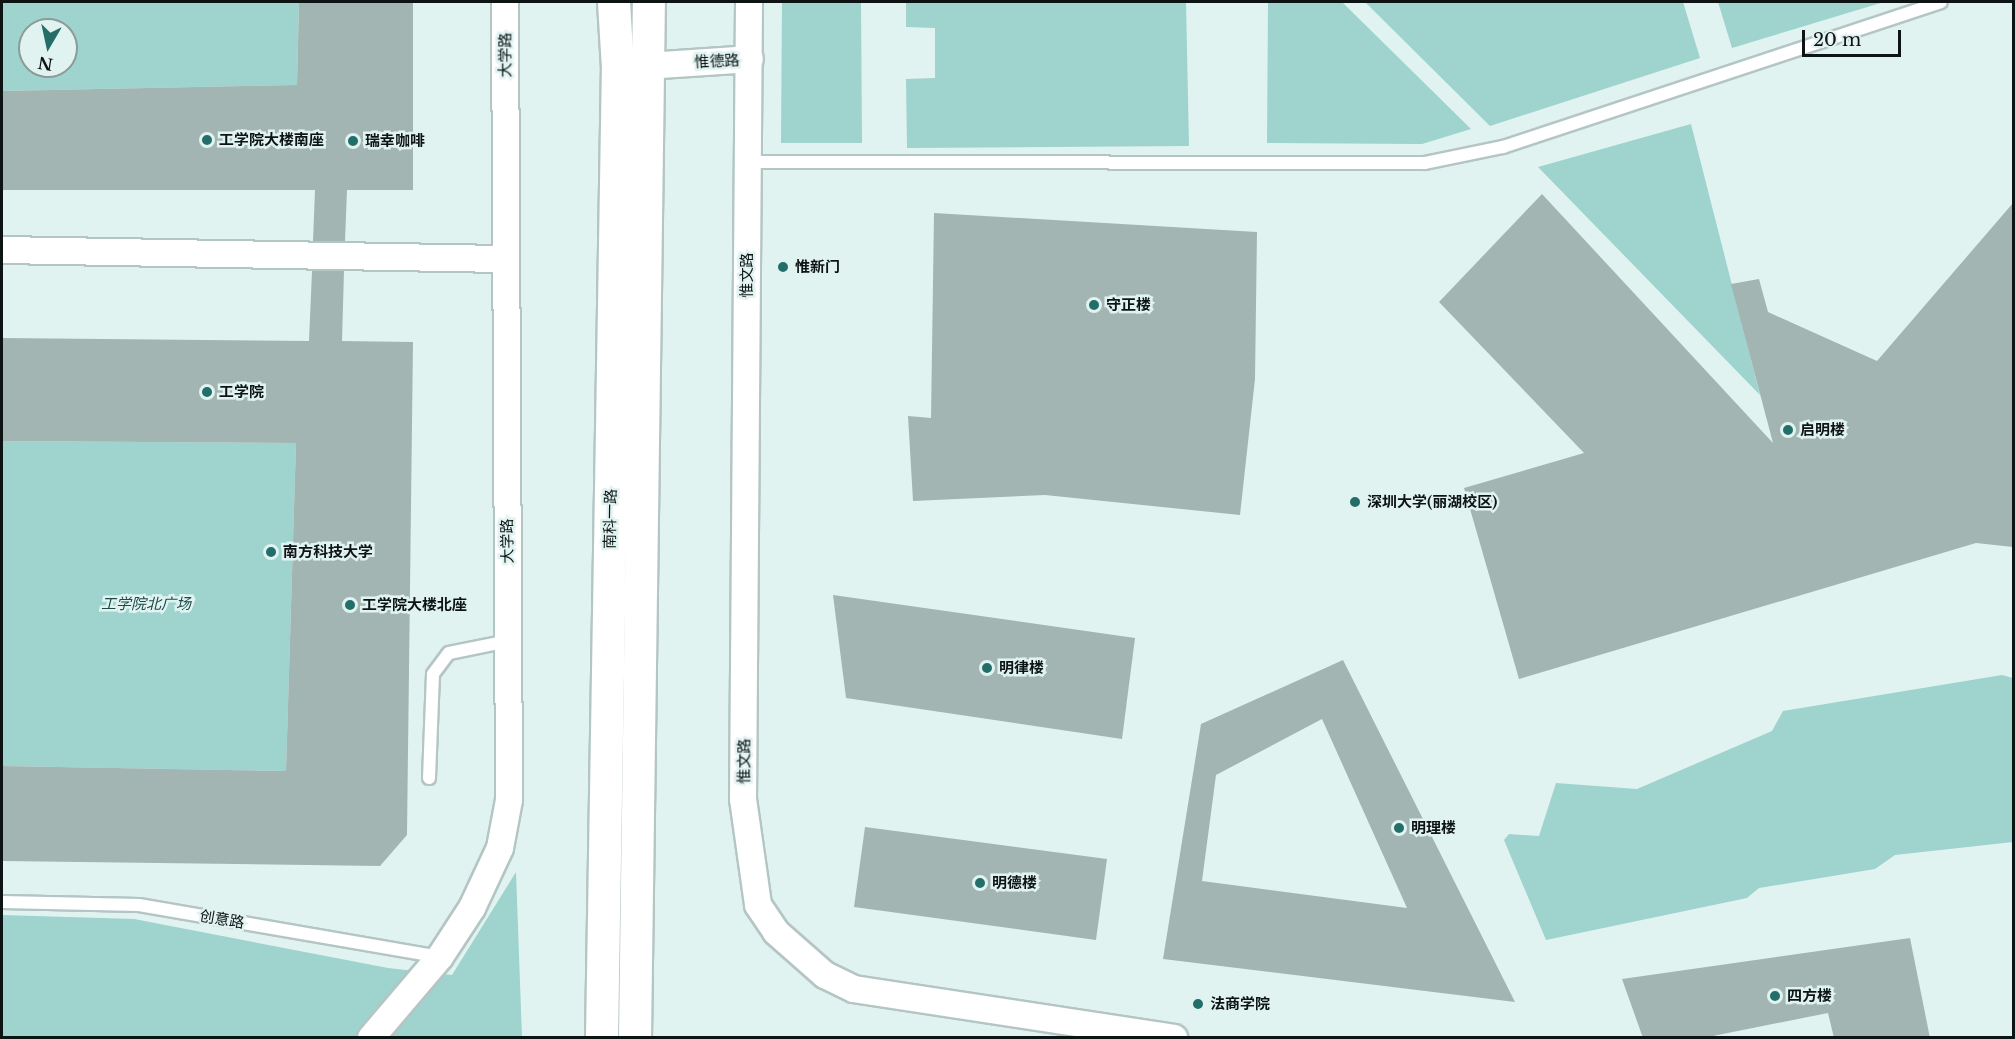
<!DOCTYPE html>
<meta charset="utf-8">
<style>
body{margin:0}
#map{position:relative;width:2015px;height:1039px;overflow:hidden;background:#e0f3f1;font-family:"Libre Baskerville","Noto Sans SC",serif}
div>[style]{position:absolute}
.green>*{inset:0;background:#9ed3ce}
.building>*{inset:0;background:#a3b5b3}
.roads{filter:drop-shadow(2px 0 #b4c6c4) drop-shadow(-2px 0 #b4c6c4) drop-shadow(0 2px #b4c6c4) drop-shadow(0 -2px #b4c6c4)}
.service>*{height:12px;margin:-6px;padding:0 6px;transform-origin:6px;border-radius:6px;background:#fff}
.minor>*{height:26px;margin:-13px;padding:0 13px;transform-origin:13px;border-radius:13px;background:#fff}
.tertiary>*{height:32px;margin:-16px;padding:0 16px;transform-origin:16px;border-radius:16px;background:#fff}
.dots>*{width:16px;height:16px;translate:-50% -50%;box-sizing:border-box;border:3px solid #e0f3f1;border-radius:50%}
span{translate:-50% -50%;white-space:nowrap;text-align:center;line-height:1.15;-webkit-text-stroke:5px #e0f3f1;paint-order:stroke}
.street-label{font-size:15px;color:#0e1414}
.poi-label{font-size:15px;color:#0e1414;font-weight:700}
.left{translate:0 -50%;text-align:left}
.park-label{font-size:15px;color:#1b4a47;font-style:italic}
.frame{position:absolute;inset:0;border:3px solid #0e1414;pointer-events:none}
.north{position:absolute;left:18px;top:18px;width:60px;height:60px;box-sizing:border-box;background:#e0f3f1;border:2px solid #8c9a99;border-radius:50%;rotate:189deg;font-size:16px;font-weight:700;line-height:24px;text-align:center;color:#0e1414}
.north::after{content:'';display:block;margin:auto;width:21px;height:27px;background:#236e69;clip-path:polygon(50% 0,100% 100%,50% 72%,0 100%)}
.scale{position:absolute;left:1802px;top:30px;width:99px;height:27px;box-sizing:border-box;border:3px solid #0e1414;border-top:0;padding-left:8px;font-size:18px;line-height:21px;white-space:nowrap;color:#0e1414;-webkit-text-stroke:4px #e0f3f1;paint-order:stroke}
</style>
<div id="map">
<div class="green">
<div style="clip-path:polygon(evenodd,2px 2px,299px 2px,297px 85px,2px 91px,2px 2px,30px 30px,66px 30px,66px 66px,30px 66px,30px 30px)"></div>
<div style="clip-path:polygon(782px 2px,861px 2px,862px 143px,781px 143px)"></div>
<div style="clip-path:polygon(906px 2px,1186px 2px,1189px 146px,907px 148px,906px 79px,935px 78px,935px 28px,906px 27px)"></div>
<div style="clip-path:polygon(1268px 2px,1342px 2px,1471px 129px,1422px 144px,1267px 143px)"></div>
<div style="clip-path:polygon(1365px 2px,1683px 2px,1700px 58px,1490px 126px)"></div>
<div style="clip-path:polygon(1718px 2px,1884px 2px,1732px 48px)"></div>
<div style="clip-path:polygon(1691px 124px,1760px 395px,1538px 167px)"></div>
<div style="clip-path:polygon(2px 441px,296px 443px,286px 771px,2px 766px)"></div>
<div style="clip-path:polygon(2002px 675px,2013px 678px,2013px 842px,1895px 855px,1875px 869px,1759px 888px,1747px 898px,1546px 940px,1504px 840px,1509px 834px,1539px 836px,1556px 783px,1637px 789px,1772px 731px,1783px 711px)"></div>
<div style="clip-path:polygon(516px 872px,522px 1037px,2px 1038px,2px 915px,134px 919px,388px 968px,452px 975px)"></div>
</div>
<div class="building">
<div style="clip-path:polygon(299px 2px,413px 2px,413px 190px,347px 190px,345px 241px,313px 241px,315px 190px,2px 190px,2px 91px,297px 85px)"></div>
<div style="clip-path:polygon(1542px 194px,1773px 443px,1731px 284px,1759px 279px,1768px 312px,1877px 361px,2013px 203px,2013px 547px,1976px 543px,1519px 679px,1464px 488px,1584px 453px,1439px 302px)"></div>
<div style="clip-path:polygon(934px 213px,1257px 232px,1255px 379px,1240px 515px,1045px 495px,913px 501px,908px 416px,931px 418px)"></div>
<div style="clip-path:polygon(312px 271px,344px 271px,342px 341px,413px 342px,407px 835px,380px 866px,2px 861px,2px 766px,286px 771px,296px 443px,2px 441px,2px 338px,309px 341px)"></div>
<div style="clip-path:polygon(833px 595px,1135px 638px,1122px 739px,846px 698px)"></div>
<div style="clip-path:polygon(evenodd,1343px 660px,1515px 1002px,1163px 959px,1201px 724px,1343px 660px,1322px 719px,1407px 908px,1202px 881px,1216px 775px,1322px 719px)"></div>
<div style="clip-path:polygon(865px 827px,1107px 859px,1096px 940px,854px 907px)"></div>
<div style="clip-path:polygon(1910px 938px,1930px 1038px,1834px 1038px,1828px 1013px,1703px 1038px,1643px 1038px,1622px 979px)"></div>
</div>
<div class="roads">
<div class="service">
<div style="left:748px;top:162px;width:677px;rotate:0.08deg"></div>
<div style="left:1425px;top:163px;width:80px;rotate:-11.6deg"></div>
<div style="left:1503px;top:147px;width:461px;rotate:-18.3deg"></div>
<div style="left:429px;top:778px;width:104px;rotate:-87.8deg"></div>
<div style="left:433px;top:674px;width:26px;rotate:-53deg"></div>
<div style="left:449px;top:653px;width:60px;rotate:-11.5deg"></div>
<div style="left:2px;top:902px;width:137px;rotate:1.3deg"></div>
<div style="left:139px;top:905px;width:305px;rotate:9.8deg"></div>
</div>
<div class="minor">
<div style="left:749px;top:2px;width:797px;rotate:90.43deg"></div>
<div style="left:743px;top:799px;width:107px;rotate:81.9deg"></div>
<div style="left:758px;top:905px;width:32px;rotate:56deg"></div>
<div style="left:776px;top:932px;width:65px;rotate:41.3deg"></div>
<div style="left:825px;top:975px;width:32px;rotate:26deg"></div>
<div style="left:854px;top:989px;width:324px;rotate:8.7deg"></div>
<div style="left:631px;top:67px;width:119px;rotate:-3.8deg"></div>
<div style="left:2px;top:250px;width:503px;rotate:1.03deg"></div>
<div style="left:371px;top:1038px;width:106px;rotate:-49.6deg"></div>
<div style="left:440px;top:957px;width:59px;rotate:-56.9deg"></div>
<div style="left:472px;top:908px;width:66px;rotate:-65deg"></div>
<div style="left:500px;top:848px;width:49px;rotate:-79.4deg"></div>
<div style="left:509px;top:800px;width:798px;rotate:-90.29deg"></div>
</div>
<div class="tertiary">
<div style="left:602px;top:1038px;width:970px;rotate:-89.06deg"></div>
<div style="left:618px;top:68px;width:66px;rotate:-93.5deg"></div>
<div style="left:635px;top:1038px;width:1036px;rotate:-89.23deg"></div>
</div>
</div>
<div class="dots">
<div style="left:207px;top:140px;background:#236e69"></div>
<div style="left:353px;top:141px;background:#236e69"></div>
<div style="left:783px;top:267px;background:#236e69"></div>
<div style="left:1094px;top:305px;background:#236e69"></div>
<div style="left:207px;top:392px;background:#236e69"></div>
<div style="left:1788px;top:430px;background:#236e69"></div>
<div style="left:1355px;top:502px;background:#236e69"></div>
<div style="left:271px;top:552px;background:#236e69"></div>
<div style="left:350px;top:605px;background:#236e69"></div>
<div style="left:987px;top:668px;background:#236e69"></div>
<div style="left:1399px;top:828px;background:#236e69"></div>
<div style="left:980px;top:883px;background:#236e69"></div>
<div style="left:1775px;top:996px;background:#236e69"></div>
<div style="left:1198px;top:1004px;background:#236e69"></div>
</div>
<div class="street-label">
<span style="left:505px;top:55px;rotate:-90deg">大学路</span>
<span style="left:717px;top:61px;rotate:-3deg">惟德路</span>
<span style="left:747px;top:275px;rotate:-90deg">惟文路</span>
<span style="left:610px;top:519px;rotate:-89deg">南科一路</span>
<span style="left:507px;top:541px;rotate:-91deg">大学路</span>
<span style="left:744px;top:761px;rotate:-90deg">惟文路</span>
<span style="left:222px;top:919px;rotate:10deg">创意路</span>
</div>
<div class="poi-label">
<span class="left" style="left:219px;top:140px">工学院大楼南座</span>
<span class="left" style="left:365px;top:141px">瑞幸咖啡</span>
<span class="left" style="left:795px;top:267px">惟新门</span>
<span class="left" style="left:1106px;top:305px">守正楼</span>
<span class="left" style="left:219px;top:392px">工学院</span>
<span class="left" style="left:1800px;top:430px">启明楼</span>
<span class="left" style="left:1367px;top:502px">深圳大学(丽湖校区)</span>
<span class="left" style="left:283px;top:552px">南方科技大学</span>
<span class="left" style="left:362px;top:605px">工学院大楼北座</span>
<span class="left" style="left:999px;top:668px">明律楼</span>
<span class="left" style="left:1411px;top:828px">明理楼</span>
<span class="left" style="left:992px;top:883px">明德楼</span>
<span class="left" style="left:1787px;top:996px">四方楼</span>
<span class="left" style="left:1210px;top:1004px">法商学院</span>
</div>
<div class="park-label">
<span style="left:146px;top:604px">工学院北广场</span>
</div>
<div class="frame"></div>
<div class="north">N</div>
<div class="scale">20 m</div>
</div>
